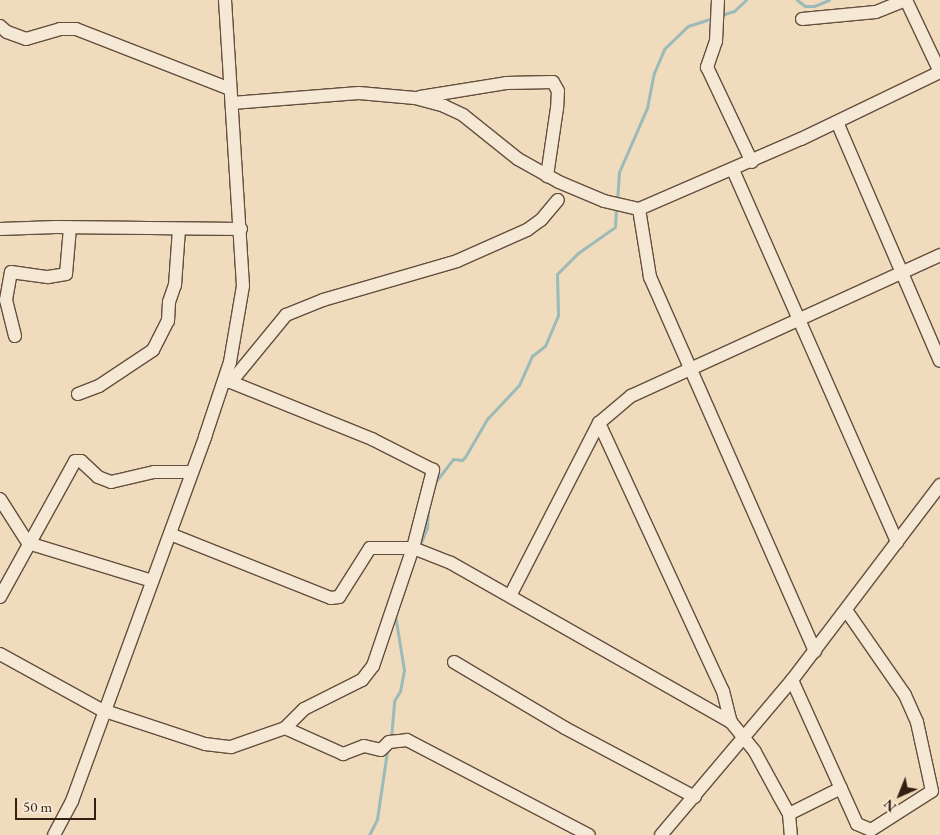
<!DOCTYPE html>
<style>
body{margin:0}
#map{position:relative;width:940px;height:835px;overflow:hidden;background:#f0dcbd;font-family:"EB Garamond",serif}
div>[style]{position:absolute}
.stream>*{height:3px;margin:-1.5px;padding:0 1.5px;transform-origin:1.5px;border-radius:1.5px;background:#9bbab8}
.roads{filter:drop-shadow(1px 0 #644e3d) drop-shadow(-1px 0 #644e3d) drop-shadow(0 1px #644e3d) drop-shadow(0 -1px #644e3d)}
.minor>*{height:12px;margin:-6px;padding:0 6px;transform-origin:6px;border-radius:6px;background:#f5e8d4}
span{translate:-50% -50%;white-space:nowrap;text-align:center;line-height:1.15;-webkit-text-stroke:5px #f5e8d4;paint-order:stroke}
.north{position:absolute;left:875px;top:770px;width:50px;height:50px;-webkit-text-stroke:4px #f5e8d4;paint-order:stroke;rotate:224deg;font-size:14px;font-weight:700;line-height:20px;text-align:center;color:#361f12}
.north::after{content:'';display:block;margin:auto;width:18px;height:22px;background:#361f12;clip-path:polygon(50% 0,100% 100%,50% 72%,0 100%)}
.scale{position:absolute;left:15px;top:798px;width:81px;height:22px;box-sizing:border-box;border:2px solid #361f12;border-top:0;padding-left:6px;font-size:15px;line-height:18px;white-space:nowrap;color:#361f12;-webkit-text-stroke:4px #f5e8d4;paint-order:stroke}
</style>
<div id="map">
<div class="stream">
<div style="left:797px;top:0;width:10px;rotate:37deg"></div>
<div style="left:805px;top:6px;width:9px"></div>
<div style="left:814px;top:6px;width:16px;rotate:-22deg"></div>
<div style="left:721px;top:15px;width:14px;rotate:-17deg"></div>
<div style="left:734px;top:11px;width:16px;rotate:-43deg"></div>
<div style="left:617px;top:201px;width:29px;rotate:-86deg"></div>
<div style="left:619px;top:172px;width:70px;rotate:-66.4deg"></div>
<div style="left:647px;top:108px;width:36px;rotate:-79deg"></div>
<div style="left:654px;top:73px;width:26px;rotate:-67deg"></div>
<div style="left:664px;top:49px;width:33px;rotate:-44deg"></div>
<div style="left:688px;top:26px;width:26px;rotate:-18deg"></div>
<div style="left:436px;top:481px;width:28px;rotate:-52deg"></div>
<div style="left:453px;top:459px;width:9px;rotate:6deg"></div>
<div style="left:462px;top:460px;width:4px;rotate:-45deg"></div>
<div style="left:465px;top:457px;width:44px;rotate:-59.9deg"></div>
<div style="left:487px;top:419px;width:47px;rotate:-46.7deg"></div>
<div style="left:519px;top:385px;width:32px;rotate:-66deg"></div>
<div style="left:532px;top:356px;width:16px;rotate:-38deg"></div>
<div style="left:545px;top:346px;width:34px;rotate:-67deg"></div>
<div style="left:558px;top:315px;width:41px;rotate:-91.4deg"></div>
<div style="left:557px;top:274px;width:30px;rotate:-45deg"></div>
<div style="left:578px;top:253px;width:45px;rotate:-35.1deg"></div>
<div style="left:615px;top:227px;width:20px;rotate:-87deg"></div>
<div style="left:420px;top:545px;width:18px;rotate:-68deg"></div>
<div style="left:427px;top:528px;width:18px;rotate:-87deg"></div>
<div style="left:391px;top:738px;width:37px;rotate:-85deg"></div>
<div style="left:394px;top:701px;width:12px;rotate:-59deg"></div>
<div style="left:400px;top:691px;width:21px;rotate:-79deg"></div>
<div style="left:404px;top:670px;width:56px;rotate:-99.3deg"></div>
<div style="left:369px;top:835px;width:18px;rotate:-63deg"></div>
<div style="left:377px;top:819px;width:69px;rotate:-81.6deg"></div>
</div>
<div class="roads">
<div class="minor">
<div style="left:718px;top:0;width:41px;rotate:92.8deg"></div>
<div style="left:716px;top:41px;width:28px;rotate:109deg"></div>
<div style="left:707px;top:67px;width:105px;rotate:64.7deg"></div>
<div style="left:906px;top:0;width:80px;rotate:64.7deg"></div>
<div style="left:802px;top:19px;width:74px;rotate:-5.4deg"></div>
<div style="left:876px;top:12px;width:31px;rotate:-22deg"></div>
<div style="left:0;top:26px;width:9px;rotate:41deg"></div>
<div style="left:7px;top:32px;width:20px;rotate:20deg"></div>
<div style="left:26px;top:39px;width:35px;rotate:-16deg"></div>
<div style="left:60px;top:29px;width:16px"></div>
<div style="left:76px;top:29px;width:165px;rotate:21.3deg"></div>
<div style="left:420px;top:97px;width:87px;rotate:-9.2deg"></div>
<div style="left:506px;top:83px;width:47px;rotate:-1.2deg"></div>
<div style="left:553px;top:82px;width:10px;rotate:61deg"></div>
<div style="left:558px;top:91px;width:17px;rotate:93deg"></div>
<div style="left:557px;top:108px;width:69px;rotate:98.4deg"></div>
<div style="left:232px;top:103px;width:127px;rotate:-4.5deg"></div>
<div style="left:359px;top:93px;width:56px;rotate:5.1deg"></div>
<div style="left:415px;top:98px;width:30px;rotate:15deg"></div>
<div style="left:444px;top:106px;width:21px;rotate:25deg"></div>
<div style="left:463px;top:115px;width:70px;rotate:38.7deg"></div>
<div style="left:518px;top:159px;width:47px;rotate:29.3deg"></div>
<div style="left:559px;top:182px;width:49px;rotate:22.9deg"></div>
<div style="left:604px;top:201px;width:36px;rotate:13deg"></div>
<div style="left:639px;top:209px;width:176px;rotate:-23.4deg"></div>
<div style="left:801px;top:139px;width:154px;rotate:-25.7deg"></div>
<div style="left:837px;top:122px;width:260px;rotate:66.7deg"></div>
<div style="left:733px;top:170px;width:407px;rotate:66.2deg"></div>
<div style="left:639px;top:209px;width:69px;rotate:80.8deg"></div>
<div style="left:650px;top:277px;width:409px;rotate:66.2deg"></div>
<div style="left:0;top:229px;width:56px;rotate:-2deg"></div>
<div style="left:56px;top:227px;width:185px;rotate:0.6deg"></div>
<div style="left:15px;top:336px;width:37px;rotate:-104deg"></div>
<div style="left:6px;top:300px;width:28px;rotate:-80deg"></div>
<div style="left:11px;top:272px;width:37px;rotate:8deg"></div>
<div style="left:48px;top:277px;width:18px;rotate:-9deg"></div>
<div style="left:66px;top:274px;width:47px;rotate:-85.1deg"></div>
<div style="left:224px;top:381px;width:7px;rotate:8deg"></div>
<div style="left:231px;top:382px;width:87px;rotate:-50.6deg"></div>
<div style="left:286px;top:315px;width:40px;rotate:-22deg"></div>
<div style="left:323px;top:300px;width:140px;rotate:-16.2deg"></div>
<div style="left:457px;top:261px;width:77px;rotate:-23.9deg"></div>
<div style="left:527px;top:230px;width:17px;rotate:-36deg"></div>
<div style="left:541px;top:220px;width:26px;rotate:-50deg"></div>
<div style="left:78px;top:394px;width:22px;rotate:-21deg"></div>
<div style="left:99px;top:386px;width:65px;rotate:-33.7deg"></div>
<div style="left:153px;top:350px;width:33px;rotate:-63deg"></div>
<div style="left:168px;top:321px;width:19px;rotate:-87deg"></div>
<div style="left:169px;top:302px;width:18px;rotate:-71deg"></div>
<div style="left:175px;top:285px;width:56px;rotate:-85.9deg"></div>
<div style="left:599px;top:423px;width:42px;rotate:-40.2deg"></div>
<div style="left:631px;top:396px;width:340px;rotate:-24.5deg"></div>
<div style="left:0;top:499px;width:52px;rotate:57.5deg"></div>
<div style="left:28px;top:543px;width:130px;rotate:17deg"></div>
<div style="left:170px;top:534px;width:173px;rotate:21.7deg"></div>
<div style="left:331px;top:598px;width:8px;rotate:-7deg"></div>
<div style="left:339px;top:597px;width:58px;rotate:-57.7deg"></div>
<div style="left:370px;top:548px;width:43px"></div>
<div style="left:413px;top:548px;width:41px;rotate:21.5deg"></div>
<div style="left:451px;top:563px;width:322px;rotate:29.6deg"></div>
<div style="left:731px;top:722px;width:38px;rotate:51deg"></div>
<div style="left:755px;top:752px;width:50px;rotate:61.4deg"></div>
<div style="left:779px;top:796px;width:21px;rotate:61deg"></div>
<div style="left:789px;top:814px;width:21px;rotate:85deg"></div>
<div style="left:510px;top:596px;width:195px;rotate:-62.8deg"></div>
<div style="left:599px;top:423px;width:295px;rotate:65.2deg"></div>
<div style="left:723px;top:691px;width:32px;rotate:76deg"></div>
<div style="left:0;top:597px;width:155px;rotate:-61.1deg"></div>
<div style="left:75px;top:461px;width:6px"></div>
<div style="left:81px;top:461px;width:23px;rotate:43deg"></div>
<div style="left:98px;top:477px;width:14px;rotate:21deg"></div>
<div style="left:111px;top:482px;width:44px;rotate:-13.1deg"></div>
<div style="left:154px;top:472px;width:38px"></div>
<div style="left:0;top:654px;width:116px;rotate:28.8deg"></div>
<div style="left:102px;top:710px;width:108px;rotate:18.3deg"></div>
<div style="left:205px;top:744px;width:26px;rotate:7deg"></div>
<div style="left:231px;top:747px;width:57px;rotate:-19.4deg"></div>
<div style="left:285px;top:728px;width:27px;rotate:-45deg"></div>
<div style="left:304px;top:709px;width:65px;rotate:-26.6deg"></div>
<div style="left:362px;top:680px;width:18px;rotate:-52deg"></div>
<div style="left:373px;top:666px;width:125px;rotate:-71.3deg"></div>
<div style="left:413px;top:548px;width:81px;rotate:-75.6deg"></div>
<div style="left:433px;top:470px;width:68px;rotate:-153.1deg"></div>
<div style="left:372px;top:439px;width:152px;rotate:-158deg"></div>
<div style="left:454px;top:662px;width:129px;rotate:30.7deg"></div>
<div style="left:565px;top:728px;width:147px;rotate:28deg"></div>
<div style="left:792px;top:680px;width:158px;rotate:65.7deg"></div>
<div style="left:857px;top:824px;width:15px;rotate:23deg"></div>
<div style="left:871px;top:830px;width:72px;rotate:-32.6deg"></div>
<div style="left:932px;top:791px;width:71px;rotate:-102.3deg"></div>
<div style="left:917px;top:722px;width:30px;rotate:-114deg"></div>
<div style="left:905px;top:695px;width:103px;rotate:-124.8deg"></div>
<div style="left:285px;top:728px;width:64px;rotate:24.1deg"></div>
<div style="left:343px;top:754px;width:22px;rotate:-21deg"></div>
<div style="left:364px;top:746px;width:17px;rotate:13deg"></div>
<div style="left:381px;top:750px;width:11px;rotate:-45deg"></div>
<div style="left:389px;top:742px;width:18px;rotate:-6deg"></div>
<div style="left:407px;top:740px;width:205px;rotate:27.6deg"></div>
<div style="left:789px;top:814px;width:58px;rotate:-26.6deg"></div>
<div style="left:54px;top:835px;width:38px;rotate:-62deg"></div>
<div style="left:72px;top:801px;width:388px;rotate:-69.9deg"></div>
<div style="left:205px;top:437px;width:79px;rotate:-71.6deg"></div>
<div style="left:230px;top:362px;width:77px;rotate:-80.3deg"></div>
<div style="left:243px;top:286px;width:287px;rotate:-93.6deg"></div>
<div style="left:661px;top:835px;width:203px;rotate:-49.8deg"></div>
<div style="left:792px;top:680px;width:245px;rotate:-52.8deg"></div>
</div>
</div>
<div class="north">N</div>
<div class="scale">50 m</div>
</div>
